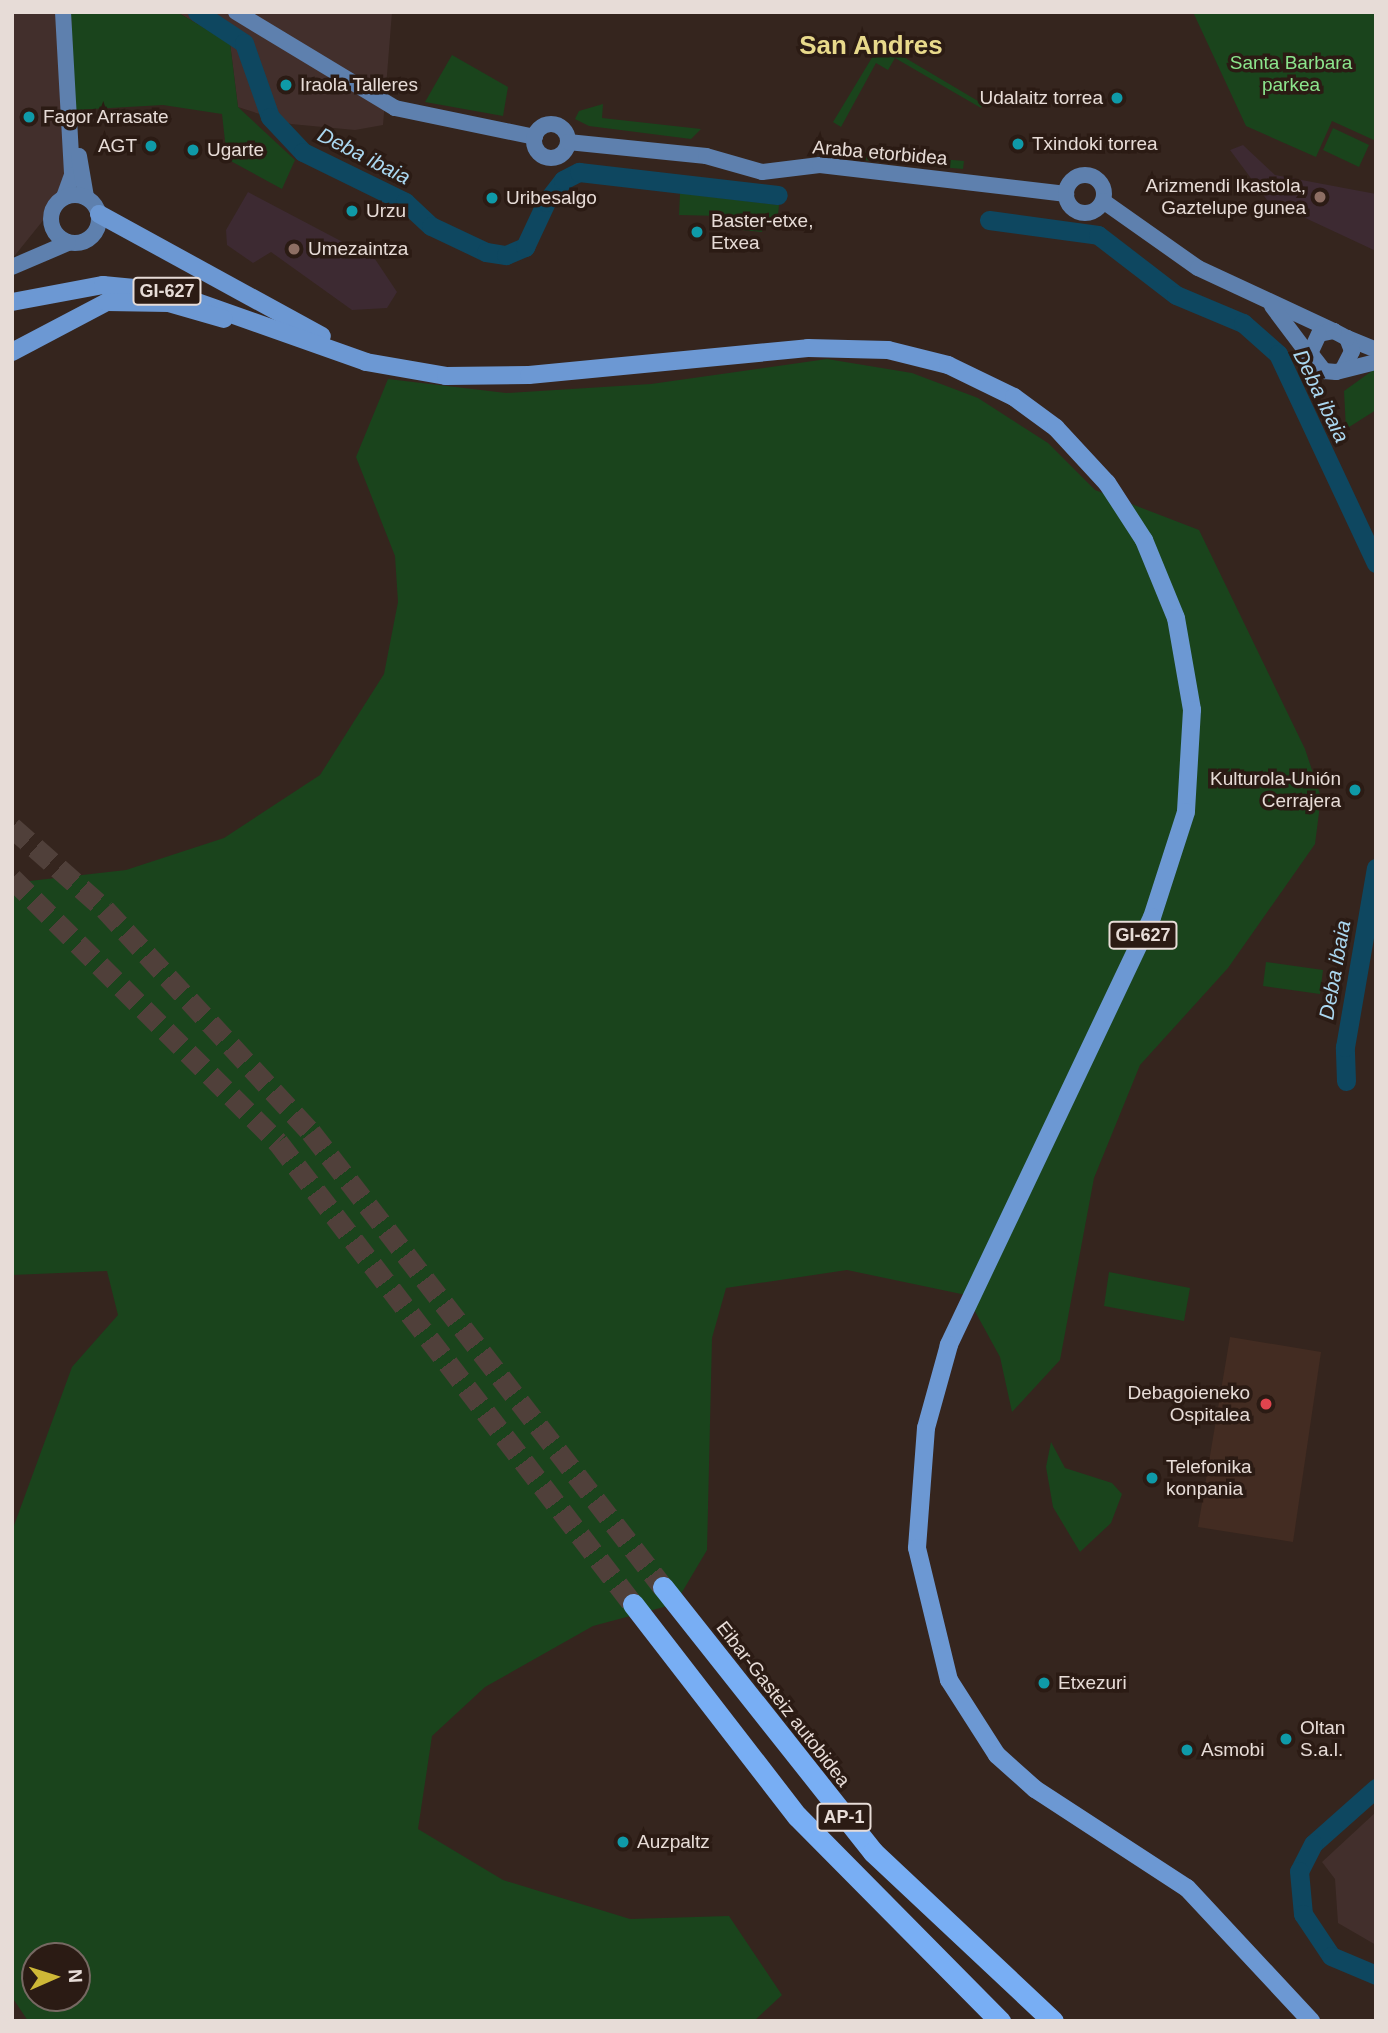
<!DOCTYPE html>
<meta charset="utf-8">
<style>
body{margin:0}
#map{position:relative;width:1388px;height:2033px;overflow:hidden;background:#35251e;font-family:Arial,sans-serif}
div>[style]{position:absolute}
.built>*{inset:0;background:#432c22}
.industrial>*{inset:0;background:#422f2c}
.education>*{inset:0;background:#3d2a32}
.green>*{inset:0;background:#1a441c}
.river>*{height:19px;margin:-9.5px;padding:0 9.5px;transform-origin:9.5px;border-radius:9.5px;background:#0e4760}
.highway-tunnel>*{height:21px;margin-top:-10.5px;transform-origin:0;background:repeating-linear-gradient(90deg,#50403a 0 21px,transparent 0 31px)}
.secondary>*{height:16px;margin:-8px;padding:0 8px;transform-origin:8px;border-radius:8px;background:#5e80ae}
.secondary>.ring{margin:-8px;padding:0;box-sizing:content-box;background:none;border:16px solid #5e80ae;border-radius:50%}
.primary>*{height:18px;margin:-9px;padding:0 9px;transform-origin:9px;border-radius:9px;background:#6c98d3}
.highway>*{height:21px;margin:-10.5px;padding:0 10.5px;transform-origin:10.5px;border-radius:10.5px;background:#78aef4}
.dots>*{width:19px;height:19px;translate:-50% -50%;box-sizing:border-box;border:4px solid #2b1b14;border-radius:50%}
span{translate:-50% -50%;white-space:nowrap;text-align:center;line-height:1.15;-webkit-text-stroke:7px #2b1b14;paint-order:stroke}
.shield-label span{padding:2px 5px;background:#2b1b14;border:2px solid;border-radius:5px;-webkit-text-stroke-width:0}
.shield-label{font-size:18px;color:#e7dcd7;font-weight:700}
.park-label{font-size:19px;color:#8ce58d}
.poi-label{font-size:19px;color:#e7dcd7}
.left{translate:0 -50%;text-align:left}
.right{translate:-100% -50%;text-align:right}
.street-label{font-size:19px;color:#e7dcd7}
.water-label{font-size:21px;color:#aad7f0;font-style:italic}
.district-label{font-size:26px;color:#e8d98b;font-weight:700}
.frame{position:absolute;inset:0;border:14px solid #e7dcd7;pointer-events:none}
.north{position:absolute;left:21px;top:1942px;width:70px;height:70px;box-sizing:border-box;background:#2b1b14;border:2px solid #766862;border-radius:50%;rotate:87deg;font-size:19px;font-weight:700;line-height:28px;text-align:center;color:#e7dcd7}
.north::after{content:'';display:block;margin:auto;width:24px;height:32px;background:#ceb837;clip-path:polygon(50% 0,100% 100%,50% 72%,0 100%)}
</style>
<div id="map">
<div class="built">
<div style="clip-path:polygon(1230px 1337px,1321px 1352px,1293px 1542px,1198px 1527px)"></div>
</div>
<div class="industrial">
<div style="clip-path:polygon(12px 12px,71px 12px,78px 177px,12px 259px)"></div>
<div style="clip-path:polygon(177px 12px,392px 12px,383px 125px,355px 130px,291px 124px,238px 107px,230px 43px)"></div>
<div style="clip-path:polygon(1376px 1812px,1376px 1945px,1338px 1923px,1335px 1879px,1322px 1862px)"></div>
</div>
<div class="education">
<div style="clip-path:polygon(1243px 145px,1275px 175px,1376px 194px,1376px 251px,1267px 200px,1230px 150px)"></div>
<div style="clip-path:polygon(248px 192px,375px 259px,397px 292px,387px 308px,352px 310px,271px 252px,253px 263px,227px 245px,226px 230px)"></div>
</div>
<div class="green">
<div style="clip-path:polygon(71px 12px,177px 12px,230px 43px,238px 107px,295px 160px,282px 189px,227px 159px,222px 114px,163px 105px,75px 110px)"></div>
<div style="clip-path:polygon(1193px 12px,1376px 12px,1376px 141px,1332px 121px,1316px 157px,1246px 126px)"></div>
<div style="clip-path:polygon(892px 50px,983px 104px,981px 108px,895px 58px,888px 70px,876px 63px,841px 127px,833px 122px,876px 51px,887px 57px)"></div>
<div style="clip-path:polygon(452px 55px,508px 87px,503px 116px,425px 102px)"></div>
<div style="clip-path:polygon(603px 104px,602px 118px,701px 129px,691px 139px,589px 126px,575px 119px,579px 111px)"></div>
<div style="clip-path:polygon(1333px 128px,1369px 145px,1359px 167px,1323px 150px)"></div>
<div style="clip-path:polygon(828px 142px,863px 146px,863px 152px,964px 161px,963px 169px,840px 158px)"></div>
<div style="clip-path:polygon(680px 193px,779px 205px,777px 224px,764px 220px,762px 232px,723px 228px,722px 216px,679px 215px)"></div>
<div style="clip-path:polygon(evenodd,827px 359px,912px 373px,978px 398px,1048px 443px,1095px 490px,1199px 530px,1305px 749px,1321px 797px,1315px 844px,1228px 968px,1140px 1065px,1094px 1178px,1060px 1360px,1012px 1412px,1000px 1357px,966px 1295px,847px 1270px,726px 1288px,712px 1338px,707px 1550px,675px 1604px,593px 1626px,485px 1687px,432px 1736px,418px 1829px,503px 1880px,630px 1919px,729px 1916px,782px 1995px,754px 2021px,28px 2021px,12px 1997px,12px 1531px,72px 1367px,118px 1315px,107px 1271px,12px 1275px,12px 883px,126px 870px,224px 838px,320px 775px,384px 674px,398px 602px,395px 556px,356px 457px,388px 379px,506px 393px,651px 384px,827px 359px,35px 1956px,77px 1956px,77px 1998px,35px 1998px,35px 1956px)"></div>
<div style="clip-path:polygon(1376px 368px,1376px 410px,1346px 429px,1344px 391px)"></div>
<div style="clip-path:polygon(1266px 962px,1323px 970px,1320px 994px,1263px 986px)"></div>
<div style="clip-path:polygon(1109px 1272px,1190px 1288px,1184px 1321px,1104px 1306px)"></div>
<div style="clip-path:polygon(1051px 1442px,1065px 1468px,1112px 1483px,1122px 1494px,1111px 1523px,1080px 1552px,1053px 1507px,1046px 1467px)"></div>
</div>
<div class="river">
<div style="left:197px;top:12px;width:56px;rotate:33.4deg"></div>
<div style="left:244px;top:43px;width:78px;rotate:70.6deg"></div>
<div style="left:270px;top:117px;width:48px;rotate:46.7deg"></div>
<div style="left:303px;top:152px;width:114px;rotate:26.1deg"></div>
<div style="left:405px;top:202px;width:35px;rotate:43deg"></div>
<div style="left:431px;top:226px;width:61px;rotate:25.3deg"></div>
<div style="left:486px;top:252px;width:20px;rotate:9deg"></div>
<div style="left:506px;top:255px;width:21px;rotate:-23deg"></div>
<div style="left:525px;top:247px;width:50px;rotate:-65deg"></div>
<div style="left:546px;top:202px;width:28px;rotate:-52deg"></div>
<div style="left:563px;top:180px;width:18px;rotate:-27deg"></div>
<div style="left:579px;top:172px;width:200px;rotate:6.6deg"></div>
<div style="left:989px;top:220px;width:110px;rotate:7.8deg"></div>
<div style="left:1098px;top:235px;width:98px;rotate:37.6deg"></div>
<div style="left:1176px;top:295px;width:73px;rotate:22.7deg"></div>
<div style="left:1243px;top:323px;width:47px;rotate:41.5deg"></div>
<div style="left:1278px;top:354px;width:231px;rotate:64.9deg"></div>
<div style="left:1346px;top:1081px;width:34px;rotate:-92deg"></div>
<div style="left:1345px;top:1047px;width:182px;rotate:-80.2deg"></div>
<div style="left:1376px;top:1788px;width:84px;rotate:138.4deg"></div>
<div style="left:1313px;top:1844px;width:30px;rotate:117deg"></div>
<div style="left:1299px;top:1871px;width:43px;rotate:84.7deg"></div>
<div style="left:1303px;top:1914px;width:50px;rotate:56.3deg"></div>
<div style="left:1331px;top:1956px;width:49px;rotate:22.9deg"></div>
</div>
<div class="highway-tunnel">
<div style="left:12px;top:827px;width:124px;rotate:41.4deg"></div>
<div style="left:105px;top:909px;width:304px;rotate:47.3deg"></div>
<div style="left:311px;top:1132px;width:575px;rotate:52.27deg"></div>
<div style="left:12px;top:878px;width:375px;rotate:44.8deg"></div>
<div style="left:278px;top:1142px;width:583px;rotate:52.46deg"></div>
</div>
<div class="secondary">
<div style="left:63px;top:12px;width:163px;rotate:86.8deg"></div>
<div style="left:72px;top:175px;width:23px;rotate:110deg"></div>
<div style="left:236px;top:12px;width:186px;rotate:31.1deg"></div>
<div style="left:395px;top:108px;width:143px;rotate:11.7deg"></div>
<div class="ring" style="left:534px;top:124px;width:18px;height:18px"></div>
<div style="left:568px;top:142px;width:139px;rotate:5.8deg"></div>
<div style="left:706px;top:156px;width:58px;rotate:15.9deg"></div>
<div style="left:762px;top:172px;width:58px;rotate:-6.9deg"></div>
<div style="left:820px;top:165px;width:248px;rotate:6.7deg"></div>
<div style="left:79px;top:156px;width:42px;rotate:80.3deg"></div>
<div class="ring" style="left:1066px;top:175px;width:22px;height:22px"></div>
<div class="ring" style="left:51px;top:195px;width:32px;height:32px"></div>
<div style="left:1103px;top:201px;width:116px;rotate:35.2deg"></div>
<div style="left:1198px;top:268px;width:150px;rotate:24.9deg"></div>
<div style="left:12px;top:267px;width:61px;rotate:-23.2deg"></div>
<div style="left:1272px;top:306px;width:65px;rotate:53.1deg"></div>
<div style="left:1347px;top:338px;width:31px;rotate:22deg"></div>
<div style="left:1343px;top:369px;width:20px;rotate:-63deg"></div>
<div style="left:1352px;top:351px;width:14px;rotate:-111deg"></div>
<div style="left:1347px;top:338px;width:15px;rotate:-152deg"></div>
<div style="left:1334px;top:331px;width:15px;rotate:169deg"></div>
<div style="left:1319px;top:334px;width:21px;rotate:115deg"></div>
<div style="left:1310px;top:353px;width:23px;rotate:52deg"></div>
<div style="left:1324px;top:371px;width:12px;rotate:5deg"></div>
<div style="left:1336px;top:372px;width:41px;rotate:-14deg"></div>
</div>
<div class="primary">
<div style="left:99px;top:214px;width:254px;rotate:28.7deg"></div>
<div style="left:12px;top:302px;width:93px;rotate:-10.6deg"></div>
<div style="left:103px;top:285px;width:63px;rotate:5.4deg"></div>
<div style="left:166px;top:291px;width:212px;rotate:19.5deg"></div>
<div style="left:366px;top:362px;width:81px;rotate:9.9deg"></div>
<div style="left:446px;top:376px;width:83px;rotate:-0.7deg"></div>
<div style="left:529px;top:375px;width:280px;rotate:-5.5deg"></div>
<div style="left:808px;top:348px;width:80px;rotate:1.4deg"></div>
<div style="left:888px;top:350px;width:62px;rotate:14deg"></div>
<div style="left:948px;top:365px;width:73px;rotate:25.9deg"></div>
<div style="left:1014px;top:397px;width:52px;rotate:36.4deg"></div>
<div style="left:1056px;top:428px;width:75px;rotate:47.2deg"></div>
<div style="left:1107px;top:483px;width:68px;rotate:57deg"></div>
<div style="left:1144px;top:540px;width:84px;rotate:67.7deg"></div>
<div style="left:1176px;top:618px;width:93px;rotate:80.1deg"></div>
<div style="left:1192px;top:710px;width:102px;rotate:93.4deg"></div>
<div style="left:1186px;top:812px;width:110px;rotate:107.9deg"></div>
<div style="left:1152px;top:917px;width:474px;rotate:115.4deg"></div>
<div style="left:949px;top:1345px;width:86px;rotate:105.5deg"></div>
<div style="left:926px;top:1428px;width:120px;rotate:94.3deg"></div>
<div style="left:917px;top:1548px;width:136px;rotate:76.4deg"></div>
<div style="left:949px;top:1680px;width:89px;rotate:57.4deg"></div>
<div style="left:997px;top:1755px;width:51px;rotate:41.8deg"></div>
<div style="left:1035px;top:1789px;width:181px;rotate:33.1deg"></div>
<div style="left:1187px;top:1888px;width:182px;rotate:47deg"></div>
<div style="left:12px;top:352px;width:107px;rotate:-27.8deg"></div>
<div style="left:107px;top:302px;width:62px;rotate:0.9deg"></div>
<div style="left:169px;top:303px;width:57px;rotate:16.2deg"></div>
</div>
<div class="highway">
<div style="left:663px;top:1587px;width:338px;rotate:51.6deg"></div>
<div style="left:873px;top:1852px;width:247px;rotate:43.2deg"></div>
<div style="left:633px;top:1604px;width:268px;rotate:52.3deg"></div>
<div style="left:797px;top:1816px;width:289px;rotate:45.3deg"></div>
</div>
<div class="dots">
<div style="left:286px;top:85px;background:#0f9aa8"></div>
<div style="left:1117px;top:98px;background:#0f9aa8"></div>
<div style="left:29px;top:117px;background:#0f9aa8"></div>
<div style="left:1018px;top:144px;background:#0f9aa8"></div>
<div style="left:151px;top:146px;background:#0f9aa8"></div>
<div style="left:193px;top:150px;background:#0f9aa8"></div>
<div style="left:1320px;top:197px;background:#8d6e63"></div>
<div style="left:492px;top:198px;background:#0f9aa8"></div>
<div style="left:352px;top:211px;background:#0f9aa8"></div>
<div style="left:697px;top:232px;background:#0f9aa8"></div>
<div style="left:294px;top:249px;background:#8d6e63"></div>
<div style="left:1355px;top:790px;background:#0f9aa8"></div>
<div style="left:1266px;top:1404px;background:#e0444e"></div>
<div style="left:1152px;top:1478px;background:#0f9aa8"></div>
<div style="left:1044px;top:1683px;background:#0f9aa8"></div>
<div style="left:1286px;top:1739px;background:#0f9aa8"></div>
<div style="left:1187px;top:1750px;background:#0f9aa8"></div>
<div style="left:623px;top:1842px;background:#0f9aa8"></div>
</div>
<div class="shield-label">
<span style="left:167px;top:291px">GI-627</span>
<span style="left:1143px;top:935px">GI-627</span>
<span style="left:844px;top:1817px">AP-1</span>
</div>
<div class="park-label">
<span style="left:1291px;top:74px">Santa Barbara<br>parkea</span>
</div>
<div class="poi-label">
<span class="left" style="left:300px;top:85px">Iraola Talleres</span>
<span class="right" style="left:1103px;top:98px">Udalaitz torrea</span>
<span class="left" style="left:43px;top:117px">Fagor Arrasate</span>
<span class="left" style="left:1032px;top:144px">Txindoki torrea</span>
<span class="right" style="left:137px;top:146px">AGT</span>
<span class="left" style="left:207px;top:150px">Ugarte</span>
<span class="right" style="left:1306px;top:197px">Arizmendi Ikastola,<br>Gaztelupe gunea</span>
<span class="left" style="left:506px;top:198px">Uribesalgo</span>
<span class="left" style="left:366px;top:211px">Urzu</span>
<span class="left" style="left:711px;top:232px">Baster-etxe,<br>Etxea</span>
<span class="left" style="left:308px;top:249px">Umezaintza</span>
<span class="right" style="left:1341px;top:790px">Kulturola-Unión<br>Cerrajera</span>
<span class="right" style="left:1250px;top:1404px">Debagoieneko<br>Ospitalea</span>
<span class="left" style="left:1166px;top:1478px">Telefonika<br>konpania</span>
<span class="left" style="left:1058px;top:1683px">Etxezuri</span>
<span class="left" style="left:1300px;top:1739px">Oltan<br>S.a.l.</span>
<span class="left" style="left:1201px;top:1750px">Asmobi</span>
<span class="left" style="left:637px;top:1842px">Auzpaltz</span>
</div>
<div class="street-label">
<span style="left:880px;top:153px;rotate:5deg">Araba etorbidea</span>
<span style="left:783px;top:1704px;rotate:52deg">Eibar-Gasteiz autobidea</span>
</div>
<div class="water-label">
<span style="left:364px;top:156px;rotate:27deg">Deba ibaia</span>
<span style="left:1321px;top:396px;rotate:64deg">Deba ibaia</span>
<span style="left:1335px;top:970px;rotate:-80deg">Deba ibaia</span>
</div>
<div class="district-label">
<span style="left:871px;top:46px">San Andres</span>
</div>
<div class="frame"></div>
<div class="north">N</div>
</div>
